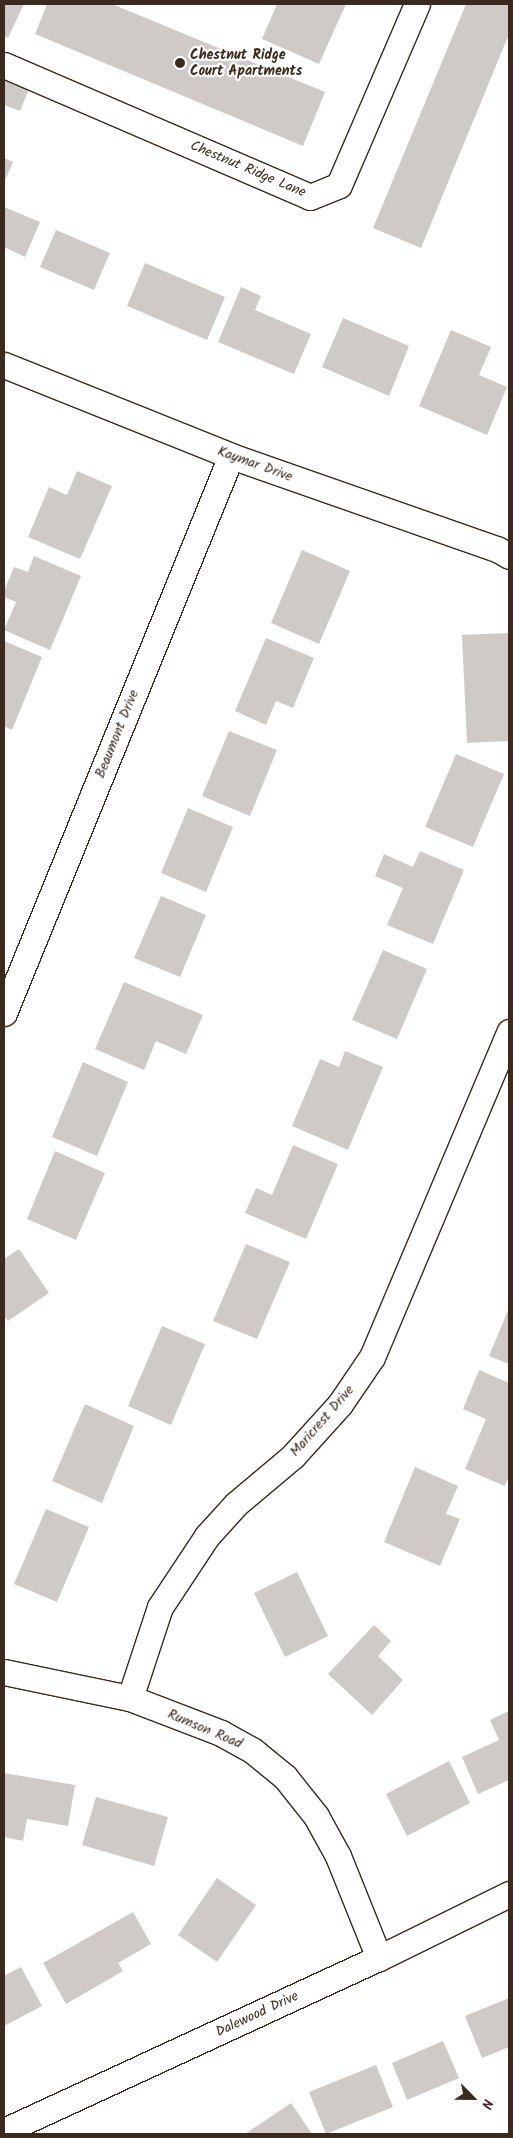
<!DOCTYPE html>
<style>
body{margin:0}
#map{position:relative;width:513px;height:2138px;overflow:hidden;background:#fff;font-family:Kalam,sans-serif}
div>[style]{position:absolute}
.building>*{inset:0;background:#cfcac7}
.roads{filter:drop-shadow(1px 0 #3b2a1e) drop-shadow(-1px 0 #3b2a1e) drop-shadow(0 1px #3b2a1e) drop-shadow(0 -1px #3b2a1e)}
.minor>*{height:25px;margin:-12.5px;padding:0 12.5px;transform-origin:12.5px;border-radius:12.5px;background:#fff}
.dots>*{width:14px;height:14px;translate:-50% -50%;box-sizing:border-box;border:2px solid #fff;border-radius:50%}
span{translate:-50% -50%;white-space:nowrap;text-align:center;line-height:1.15;-webkit-text-stroke:4.5px #fff;paint-order:stroke}
.poi-label{font-size:14px;color:#3b2a1e;font-weight:700}
.left{translate:0 -50%;text-align:left}
.street-label{font-size:14px;color:#3b2a1e}
.frame{position:absolute;inset:0;border:5px solid #3b2a1e;pointer-events:none}
.north{position:absolute;left:448px;top:2073px;width:50px;height:50px;-webkit-text-stroke:4px #fff;paint-order:stroke;rotate:113deg;font-size:14px;font-weight:700;line-height:20px;text-align:center;color:#3b2a1e}
.north::after{content:'';display:block;margin:auto;width:18px;height:22px;background:#3b2a1e;clip-path:polygon(50% 0,100% 100%,50% 72%,0 100%)}
</style>
<div id="map">
<div class="building">
<div style="clip-path:polygon(4px 4px,24px 4px,8px 38px,4px 36px)"></div>
<div style="clip-path:polygon(47px 4px,112px 4px,325px 92px,303px 146px,35px 34px)"></div>
<div style="clip-path:polygon(277px 4px,346px 4px,319px 64px,262px 39px)"></div>
<div style="clip-path:polygon(466px 4px,509px 4px,509px 34px,421px 248px,373px 228px)"></div>
<div style="clip-path:polygon(4px 67px,33px 79px,20px 111px,4px 105px)"></div>
<div style="clip-path:polygon(4px 158px,13px 162px,4px 183px)"></div>
<div style="clip-path:polygon(4px 207px,40px 222px,25px 257px,4px 247px)"></div>
<div style="clip-path:polygon(56px 230px,110px 253px,94px 290px,40px 267px)"></div>
<div style="clip-path:polygon(145px 263px,225px 297px,207px 340px,127px 306px)"></div>
<div style="clip-path:polygon(241px 287px,261px 296px,255px 310px,311px 334px,294px 374px,218px 342px)"></div>
<div style="clip-path:polygon(343px 318px,409px 346px,389px 396px,322px 367px)"></div>
<div style="clip-path:polygon(451px 330px,491px 347px,479px 375px,507px 387px,487px 435px,419px 406px)"></div>
<div style="clip-path:polygon(77px 471px,112px 486px,80px 559px,28px 537px,49px 487px,67px 495px)"></div>
<div style="clip-path:polygon(302px 550px,350px 571px,319px 644px,271px 623px)"></div>
<div style="clip-path:polygon(34px 556px,81px 576px,50px 650px,4px 630px,16px 602px,4px 597px,4px 591px,14px 567px,28px 572px)"></div>
<div style="clip-path:polygon(509px 633px,509px 741px,467px 743px,462px 635px)"></div>
<div style="clip-path:polygon(266px 638px,314px 658px,293px 708px,276px 701px,266px 725px,235px 711px)"></div>
<div style="clip-path:polygon(4px 641px,42px 657px,12px 730px,4px 726px)"></div>
<div style="clip-path:polygon(229px 731px,277px 750px,250px 816px,202px 796px)"></div>
<div style="clip-path:polygon(456px 754px,504px 774px,473px 847px,425px 827px)"></div>
<div style="clip-path:polygon(188px 808px,233px 827px,206px 892px,161px 873px)"></div>
<div style="clip-path:polygon(420px 851px,464px 870px,433px 944px,387px 925px,403px 888px,375px 876px,384px 854px,413px 867px)"></div>
<div style="clip-path:polygon(161px 896px,206px 915px,180px 977px,134px 958px)"></div>
<div style="clip-path:polygon(383px 950px,427px 969px,397px 1039px,352px 1020px)"></div>
<div style="clip-path:polygon(124px 982px,203px 1015px,186px 1054px,156px 1041px,144px 1070px,95px 1049px)"></div>
<div style="clip-path:polygon(345px 1051px,383px 1067px,348px 1150px,292px 1126px,320px 1059px,339px 1067px)"></div>
<div style="clip-path:polygon(83px 1062px,128px 1082px,97px 1156px,52px 1137px)"></div>
<div style="clip-path:polygon(293px 1145px,338px 1164px,306px 1239px,245px 1213px,256px 1188px,272px 1195px)"></div>
<div style="clip-path:polygon(55px 1151px,105px 1173px,76px 1240px,27px 1219px)"></div>
<div style="clip-path:polygon(246px 1244px,290px 1262px,257px 1339px,213px 1321px)"></div>
<div style="clip-path:polygon(19px 1249px,49px 1293px,8px 1321px,4px 1316px,4px 1259px)"></div>
<div style="clip-path:polygon(509px 1308px,509px 1364px,489px 1356px)"></div>
<div style="clip-path:polygon(162px 1326px,205px 1344px,171px 1425px,128px 1406px)"></div>
<div style="clip-path:polygon(479px 1370px,509px 1383px,509px 1476px,505px 1486px,465px 1469px,486px 1419px,463px 1409px)"></div>
<div style="clip-path:polygon(85px 1404px,134px 1426px,102px 1503px,52px 1481px)"></div>
<div style="clip-path:polygon(415px 1467px,458px 1486px,446px 1514px,460px 1519px,440px 1566px,384px 1542px)"></div>
<div style="clip-path:polygon(46px 1509px,89px 1527px,57px 1602px,14px 1584px)"></div>
<div style="clip-path:polygon(297px 1572px,328px 1636px,285px 1657px,254px 1593px)"></div>
<div style="clip-path:polygon(374px 1625px,391px 1641px,378px 1656px,403px 1680px,372px 1715px,328px 1674px)"></div>
<div style="clip-path:polygon(509px 1711px,509px 1780px,478px 1794px,462px 1757px,499px 1740px,490px 1720px)"></div>
<div style="clip-path:polygon(449px 1761px,470px 1803px,407px 1836px,386px 1794px)"></div>
<div style="clip-path:polygon(4px 1773px,75px 1785px,68px 1826px,27px 1819px,23px 1841px,4px 1837px)"></div>
<div style="clip-path:polygon(96px 1797px,168px 1817px,154px 1866px,82px 1845px)"></div>
<div style="clip-path:polygon(217px 1878px,256px 1905px,217px 1962px,178px 1935px)"></div>
<div style="clip-path:polygon(133px 1912px,151px 1944px,118px 1963px,123px 1971px,66px 2004px,43px 1963px)"></div>
<div style="clip-path:polygon(21px 1967px,42px 2006px,4px 2026px,4px 1976px)"></div>
<div style="clip-path:polygon(509px 1998px,509px 2047px,482px 2058px,465px 2016px)"></div>
<div style="clip-path:polygon(443px 2041px,459px 2078px,407px 2100px,392px 2063px)"></div>
<div style="clip-path:polygon(376px 2065px,393px 2107px,326px 2134px,309px 2092px)"></div>
<div style="clip-path:polygon(291px 2103px,312px 2134px,245px 2134px)"></div>
</div>
<div class="roads">
<div class="minor">
<div style="left:4px;top:65px;width:333px;rotate:23.3deg"></div>
<div style="left:310px;top:197px;width:31px;rotate:-22deg"></div>
<div style="left:339px;top:185px;width:197px;rotate:-66.7deg"></div>
<div style="left:4px;top:365px;width:245px;rotate:21.8deg"></div>
<div style="left:231px;top:456px;width:282px;rotate:19.3deg"></div>
<div style="left:497px;top:549px;width:14px;rotate:30deg"></div>
<div style="left:4px;top:1013px;width:601px;rotate:-67.83deg"></div>
<div style="left:4px;top:1672px;width:129px;rotate:11.7deg"></div>
<div style="left:130px;top:1698px;width:97px;rotate:21deg"></div>
<div style="left:221px;top:1733px;width:35px;rotate:29deg"></div>
<div style="left:252px;top:1750px;width:43px;rotate:39.3deg"></div>
<div style="left:285px;top:1777px;width:50px;rotate:51.5deg"></div>
<div style="left:316px;top:1816px;width:46px;rotate:61.2deg"></div>
<div style="left:338px;top:1856px;width:110px;rotate:68.1deg"></div>
<div style="left:130px;top:1698px;width:96px;rotate:-71.8deg"></div>
<div style="left:160px;top:1607px;width:85px;rotate:-56.5deg"></div>
<div style="left:207px;top:1536px;width:43px;rotate:-47.8deg"></div>
<div style="left:236px;top:1504px;width:75px;rotate:-40.1deg"></div>
<div style="left:293px;top:1456px;width:70px;rotate:-47.9deg"></div>
<div style="left:340px;top:1404px;width:57px;rotate:-55.8deg"></div>
<div style="left:372px;top:1357px;width:353px;rotate:-67.1deg"></div>
<div style="left:4px;top:2131px;width:413px;rotate:-24.8deg"></div>
<div style="left:379px;top:1958px;width:145px;rotate:-26.2deg"></div>
</div>
</div>
<div class="dots">
<div style="left:180px;top:63px;background:#3b2a1e"></div>
</div>
<div class="poi-label">
<span class="left" style="left:190px;top:63px">Chestnut Ridge<br>Court Apartments</span>
</div>
<div class="street-label">
<span style="left:248px;top:169px;rotate:23deg">Chestnut Ridge Lane</span>
<span style="left:255px;top:464px;rotate:20deg">Kaymar Drive</span>
<span style="left:117px;top:734px;rotate:-68deg">Beaumont Drive</span>
<span style="left:322px;top:1421px;rotate:-49deg">Maricrest Drive</span>
<span style="left:205px;top:1729px;rotate:23deg">Rumson Road</span>
<span style="left:257px;top:2014px;rotate:-25deg">Dalewood Drive</span>
</div>
<div class="frame"></div>
<div class="north">N</div>
</div>
